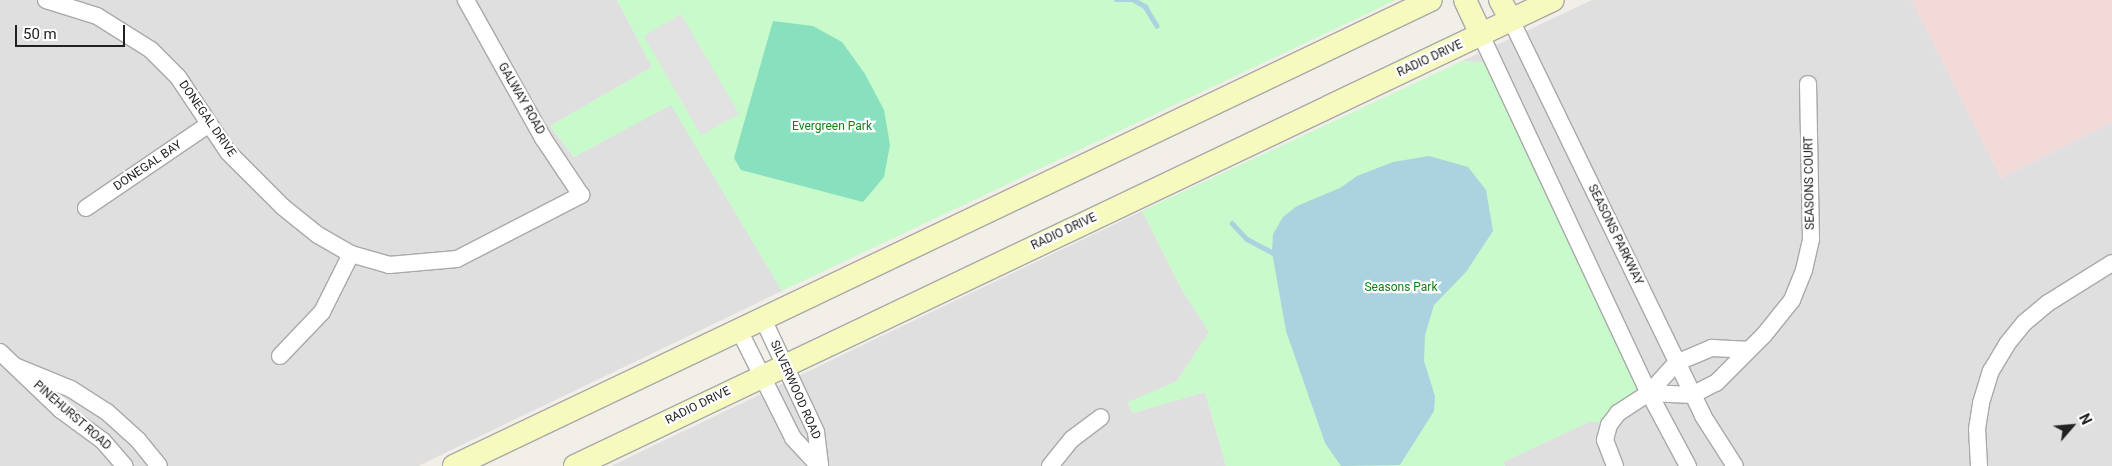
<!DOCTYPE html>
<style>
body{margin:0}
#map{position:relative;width:2112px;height:466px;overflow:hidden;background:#f2efe9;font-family:Roboto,sans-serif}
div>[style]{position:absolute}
.residential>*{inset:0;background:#e0dfdf}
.commercial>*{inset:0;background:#f2dad9}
.park>*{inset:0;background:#c8facc}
.pitch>*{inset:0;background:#88e0be}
.parking>*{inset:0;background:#e2e2e2}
.water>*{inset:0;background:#aad3df}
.stream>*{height:4.5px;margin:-2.25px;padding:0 2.25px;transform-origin:2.25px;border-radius:2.25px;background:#aad3df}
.roads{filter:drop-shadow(1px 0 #a9a9a9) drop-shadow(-1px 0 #a9a9a9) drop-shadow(0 1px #a9a9a9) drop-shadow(0 -1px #a9a9a9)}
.street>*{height:16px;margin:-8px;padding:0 8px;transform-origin:8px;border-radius:8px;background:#fff}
.secondary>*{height:22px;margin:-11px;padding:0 11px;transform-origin:11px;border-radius:11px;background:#f7fabf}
span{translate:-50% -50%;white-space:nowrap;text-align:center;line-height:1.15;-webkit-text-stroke:4.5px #fff;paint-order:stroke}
.street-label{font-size:12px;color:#222}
.park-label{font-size:12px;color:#0c8416}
.north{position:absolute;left:2047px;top:401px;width:50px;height:50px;-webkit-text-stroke:4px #fff;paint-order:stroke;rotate:63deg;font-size:14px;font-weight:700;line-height:20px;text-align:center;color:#222}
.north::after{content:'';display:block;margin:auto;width:18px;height:22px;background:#222;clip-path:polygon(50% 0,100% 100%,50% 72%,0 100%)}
.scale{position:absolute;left:15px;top:25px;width:110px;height:22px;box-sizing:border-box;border:2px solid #222;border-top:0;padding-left:6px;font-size:15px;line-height:18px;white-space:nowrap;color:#222;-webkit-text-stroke:4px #fff;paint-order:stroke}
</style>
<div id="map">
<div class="residential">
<div style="clip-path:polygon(0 0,617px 0,652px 67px,550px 126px,574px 157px,671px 104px,782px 291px,418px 466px,0 466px)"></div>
<div style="clip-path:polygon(1592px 0,1911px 0,2001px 178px,2112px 122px,2112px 466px,1505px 466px,1503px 462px,1591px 421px,1493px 63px,1462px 61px)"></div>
<div style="clip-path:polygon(1142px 211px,1181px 288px,1209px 332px,1177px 381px,1128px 403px,1133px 413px,1205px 392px,1226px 466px,611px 466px)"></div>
</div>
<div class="commercial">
<div style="clip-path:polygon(1911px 0,2112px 0,2112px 122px,2001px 178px)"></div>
</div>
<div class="park">
<div style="clip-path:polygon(617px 0,1396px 0,782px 291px,671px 105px,574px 157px,550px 126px,652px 67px)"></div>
<div style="clip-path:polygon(1462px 61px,1493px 63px,1649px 393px,1609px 425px,1591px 421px,1503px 462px,1505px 466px,1226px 466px,1205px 392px,1133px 413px,1128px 402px,1177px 381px,1209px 332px,1181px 288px,1142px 211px)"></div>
</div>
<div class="pitch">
<div style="clip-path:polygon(773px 21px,813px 26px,842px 42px,865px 74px,884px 110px,890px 145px,884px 177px,863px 202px,741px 170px,734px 158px)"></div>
</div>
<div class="parking">
<div style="clip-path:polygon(681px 14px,739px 114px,701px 135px,644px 36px)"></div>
</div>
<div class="water">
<div style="clip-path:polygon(1429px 156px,1468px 167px,1486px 190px,1493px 231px,1466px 272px,1434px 305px,1425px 335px,1424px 361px,1435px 396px,1434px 411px,1400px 465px,1341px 466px,1325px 443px,1286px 331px,1272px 252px,1273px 234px,1283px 217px,1297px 206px,1340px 188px,1357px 176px,1393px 162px)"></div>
</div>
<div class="stream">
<div style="left:1116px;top:0;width:18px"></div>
<div style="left:1134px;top:0;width:13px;rotate:29deg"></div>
<div style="left:1145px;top:6px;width:23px;rotate:59deg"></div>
<div style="left:1232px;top:223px;width:22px;rotate:47deg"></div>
<div style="left:1247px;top:239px;width:32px;rotate:28deg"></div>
</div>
<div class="roads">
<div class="street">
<div style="left:46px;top:0;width:53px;rotate:17.4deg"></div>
<div style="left:97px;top:16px;width:64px;rotate:32.2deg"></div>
<div style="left:151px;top:50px;width:38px;rotate:45deg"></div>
<div style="left:178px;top:77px;width:90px;rotate:56.3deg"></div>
<div style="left:228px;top:152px;width:78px;rotate:45deg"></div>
<div style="left:283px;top:207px;width:45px;rotate:38.7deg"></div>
<div style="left:318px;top:235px;width:38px;rotate:30deg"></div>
<div style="left:351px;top:254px;width:40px;rotate:16deg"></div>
<div style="left:389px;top:265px;width:68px;rotate:-5deg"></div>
<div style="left:457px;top:259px;width:140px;rotate:-27.3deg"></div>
<div style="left:581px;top:195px;width:69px;rotate:-123.7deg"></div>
<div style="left:543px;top:138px;width:158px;rotate:-119.2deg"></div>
<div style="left:1511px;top:20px;width:440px;rotate:64.1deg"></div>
<div style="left:1703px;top:416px;width:59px;rotate:57.4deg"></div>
<div style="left:1481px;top:35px;width:395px;rotate:64.9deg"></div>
<div style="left:1649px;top:393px;width:83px;rotate:61.9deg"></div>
<div style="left:86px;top:208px;width:149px;rotate:-34.3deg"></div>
<div style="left:762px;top:317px;width:127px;rotate:64.8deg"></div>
<div style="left:816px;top:432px;width:34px;rotate:83deg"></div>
<div style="left:738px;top:328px;width:123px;rotate:63.4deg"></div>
<div style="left:793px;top:438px;width:38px;rotate:47deg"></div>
<div style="left:0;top:352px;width:84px;rotate:43.6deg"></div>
<div style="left:61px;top:410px;width:52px;rotate:36.4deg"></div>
<div style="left:103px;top:441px;width:33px;rotate:49deg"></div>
<div style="left:280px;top:356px;width:61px;rotate:-46.3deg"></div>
<div style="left:322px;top:312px;width:65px;rotate:-63.4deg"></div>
<div style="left:17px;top:367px;width:58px;rotate:22.2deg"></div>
<div style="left:71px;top:389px;width:43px;rotate:32.6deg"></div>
<div style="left:107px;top:412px;width:42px;rotate:42.1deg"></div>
<div style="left:138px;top:440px;width:33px;rotate:51deg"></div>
<div style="left:1649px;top:393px;width:43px;rotate:2.7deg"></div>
<div style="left:1692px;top:395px;width:27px;rotate:-27deg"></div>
<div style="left:1716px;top:383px;width:68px;rotate:-45deg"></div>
<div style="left:1764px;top:335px;width:45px;rotate:-51.3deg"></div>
<div style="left:1792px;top:300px;width:32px;rotate:-68deg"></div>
<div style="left:1804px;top:270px;width:32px;rotate:-77deg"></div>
<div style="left:1811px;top:239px;width:155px;rotate:-91.1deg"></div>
<div style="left:1050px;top:466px;width:35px;rotate:-51deg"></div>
<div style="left:1072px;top:439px;width:36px;rotate:-37deg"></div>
<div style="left:1615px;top:466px;width:28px;rotate:-111deg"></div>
<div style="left:1605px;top:440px;width:16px;rotate:-75deg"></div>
<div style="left:1609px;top:425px;width:15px;rotate:-53deg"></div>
<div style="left:1618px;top:413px;width:37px;rotate:-33deg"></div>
<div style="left:1649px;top:393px;width:40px;rotate:-48deg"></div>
<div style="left:1676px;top:363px;width:39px;rotate:-23deg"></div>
<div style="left:1712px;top:348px;width:34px;rotate:3deg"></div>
<div style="left:1979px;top:466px;width:37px;rotate:-93deg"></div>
<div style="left:1977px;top:429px;width:26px;rotate:-81deg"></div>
<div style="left:1981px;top:403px;width:34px;rotate:-73deg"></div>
<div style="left:1991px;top:371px;width:31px;rotate:-59deg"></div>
<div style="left:2007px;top:344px;width:27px;rotate:-51deg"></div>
<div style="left:2024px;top:323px;width:31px;rotate:-40deg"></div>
<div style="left:2048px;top:303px;width:75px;rotate:-32deg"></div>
</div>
<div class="secondary">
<div style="left:1465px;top:0;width:38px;rotate:65deg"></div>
<div style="left:1500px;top:0;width:23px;rotate:61deg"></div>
<div style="left:454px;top:466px;width:1082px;rotate:-25.5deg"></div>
<div style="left:575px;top:466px;width:1083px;rotate:-25.48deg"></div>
</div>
</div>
<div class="street-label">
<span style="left:1430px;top:59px;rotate:-25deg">RADIO DRIVE</span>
<span style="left:521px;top:99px;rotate:60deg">GALWAY ROAD</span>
<span style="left:207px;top:119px;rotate:55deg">DONEGAL DRIVE</span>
<span style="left:148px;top:166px;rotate:-34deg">DONEGAL BAY</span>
<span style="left:1810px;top:183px;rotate:-91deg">SEASONS COURT</span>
<span style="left:1064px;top:232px;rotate:-25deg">RADIO DRIVE</span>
<span style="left:1615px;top:235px;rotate:64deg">SEASONS PARKWAY</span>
<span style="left:795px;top:390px;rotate:66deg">SILVERWOOD ROAD</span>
<span style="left:698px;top:406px;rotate:-26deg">RADIO DRIVE</span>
<span style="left:72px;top:416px;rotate:41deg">PINEHURST ROAD</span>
</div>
<div class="park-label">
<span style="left:832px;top:127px">Evergreen Park</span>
<span style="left:1401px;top:288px">Seasons Park</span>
</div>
<div class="north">N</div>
<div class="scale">50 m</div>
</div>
